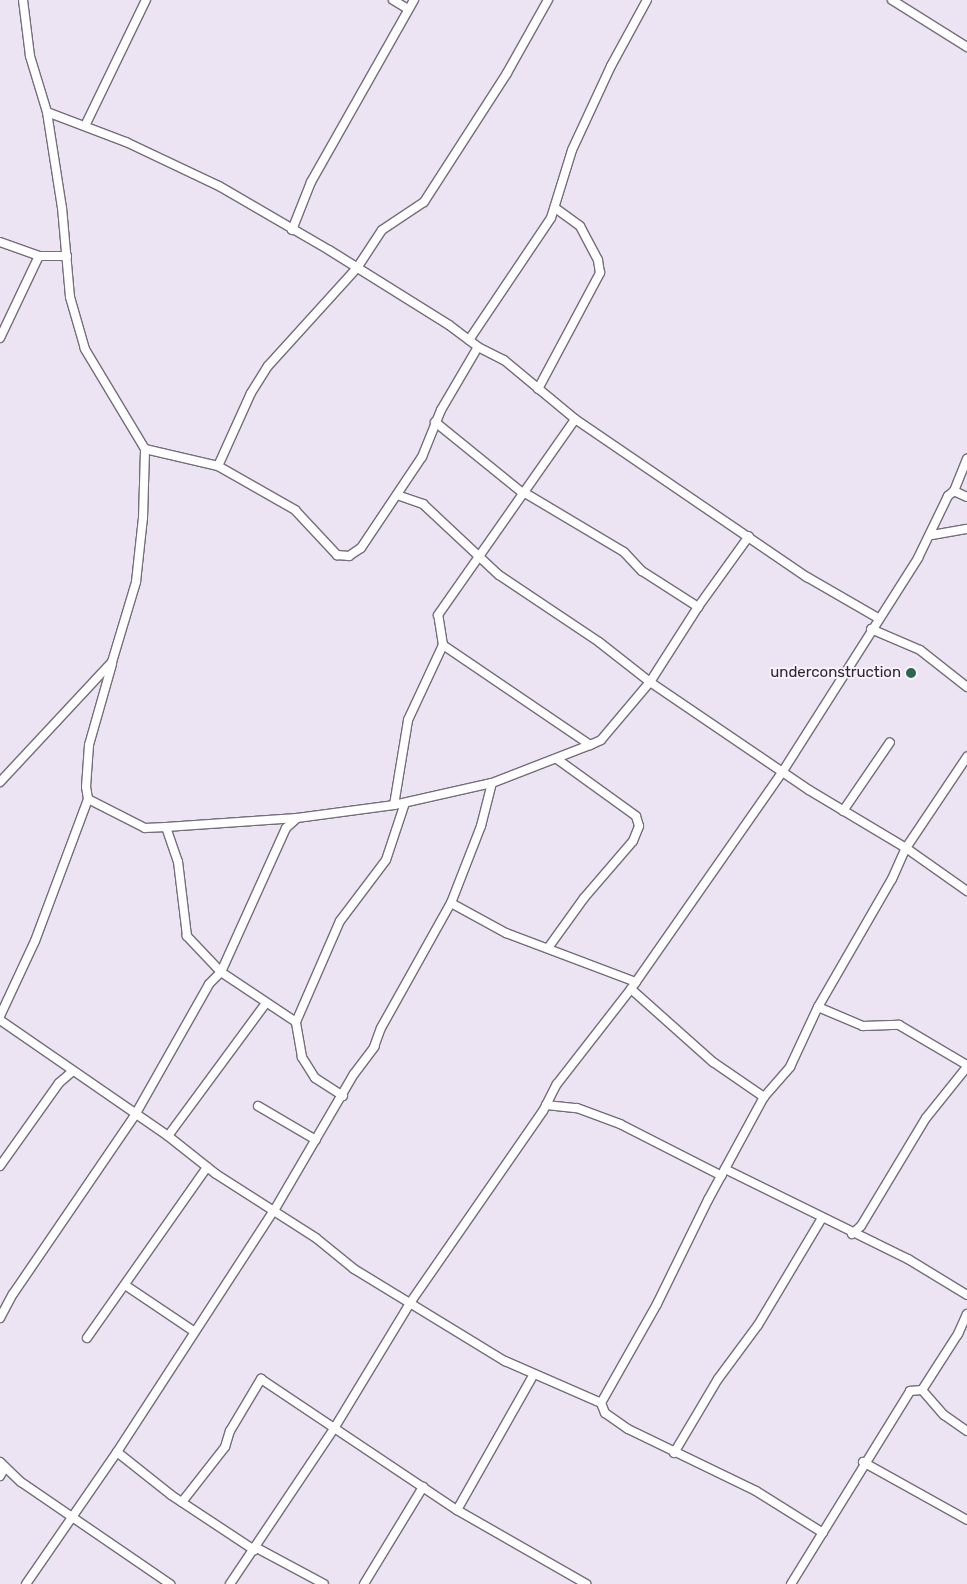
<!DOCTYPE html>
<style>
body{margin:0}
#map{position:relative;width:967px;height:1584px;overflow:hidden;background:#ede4f3;font-family:Rubik,sans-serif}
div>[style]{position:absolute}
.roads{filter:drop-shadow(1px 0 #756d7a) drop-shadow(-1px 0 #756d7a) drop-shadow(0 1px #756d7a) drop-shadow(0 -1px #756d7a)}
.minor>*{height:8px;margin:-4px;padding:0 4px;transform-origin:4px;border-radius:4px;background:#fff}
.dots>*{width:14px;height:14px;translate:-50% -50%;box-sizing:border-box;border:2px solid #f9f2fe;border-radius:50%}
span{translate:-50% -50%;white-space:nowrap;text-align:center;line-height:1.15;-webkit-text-stroke:4px #f9f2fe;paint-order:stroke}
.poi-label{font-size:15px;color:#2d292f}
.right{translate:-100% -50%;text-align:right}
</style>
<div id="map">
<div class="roads">
<div class="minor">
<div style="left:393px;top:0;width:17px;rotate:31deg"></div>
<div style="left:892px;top:0;width:89px;rotate:32.1deg"></div>
<div style="left:47px;top:112px;width:85px;rotate:20.8deg"></div>
<div style="left:126px;top:142px;width:103px;rotate:25.3deg"></div>
<div style="left:219px;top:186px;width:127px;rotate:30.2deg"></div>
<div style="left:329px;top:250px;width:142px;rotate:32deg"></div>
<div style="left:449px;top:325px;width:36px;rotate:37deg"></div>
<div style="left:478px;top:347px;width:29px;rotate:27deg"></div>
<div style="left:504px;top:360px;width:92px;rotate:39.7deg"></div>
<div style="left:575px;top:419px;width:281px;rotate:34.3deg"></div>
<div style="left:807px;top:577px;width:82px;rotate:30deg"></div>
<div style="left:85px;top:126px;width:140px;rotate:-64.2deg"></div>
<div style="left:292px;top:230px;width:52px;rotate:-68.4deg"></div>
<div style="left:311px;top:182px;width:209px;rotate:-60.5deg"></div>
<div style="left:0;top:242px;width:41px;rotate:19.7deg"></div>
<div style="left:39px;top:256px;width:28px"></div>
<div style="left:0;top:338px;width:91px;rotate:-64.6deg"></div>
<div style="left:469px;top:340px;width:147px;rotate:-56.1deg"></div>
<div style="left:551px;top:218px;width:71px;rotate:-72.8deg"></div>
<div style="left:572px;top:150px;width:93px;rotate:-65.1deg"></div>
<div style="left:611px;top:66px;width:75px;rotate:-61.4deg"></div>
<div style="left:538px;top:389px;width:132px;rotate:-61.9deg"></div>
<div style="left:600px;top:273px;width:13px;rotate:-99deg"></div>
<div style="left:598px;top:260px;width:38px;rotate:-118deg"></div>
<div style="left:580px;top:226px;width:31px;rotate:-144deg"></div>
<div style="left:435px;top:422px;width:114px;rotate:39deg"></div>
<div style="left:145px;top:449px;width:75px;rotate:13.1deg"></div>
<div style="left:218px;top:466px;width:89px;rotate:29.7deg"></div>
<div style="left:295px;top:510px;width:62px;rotate:47deg"></div>
<div style="left:337px;top:555px;width:12px;rotate:5deg"></div>
<div style="left:349px;top:556px;width:14px;rotate:-34deg"></div>
<div style="left:361px;top:548px;width:110px;rotate:-56.2deg"></div>
<div style="left:422px;top:457px;width:51px;rotate:-68deg"></div>
<div style="left:441px;top:410px;width:73px;rotate:-59.6deg"></div>
<div style="left:218px;top:466px;width:80px;rotate:-65.7deg"></div>
<div style="left:251px;top:393px;width:32px;rotate:-58deg"></div>
<div style="left:268px;top:366px;width:132px;rotate:-47.8deg"></div>
<div style="left:357px;top:268px;width:45px;rotate:-56.7deg"></div>
<div style="left:382px;top:230px;width:50px;rotate:-33.7deg"></div>
<div style="left:424px;top:202px;width:153px;rotate:-57.2deg"></div>
<div style="left:507px;top:73px;width:84px;rotate:-60.7deg"></div>
<div style="left:954px;top:491px;width:35px;rotate:-68deg"></div>
<div style="left:525px;top:493px;width:115px;rotate:30.8deg"></div>
<div style="left:624px;top:552px;width:26px;rotate:47deg"></div>
<div style="left:642px;top:571px;width:67px;rotate:32.7deg"></div>
<div style="left:397px;top:495px;width:28px;rotate:19deg"></div>
<div style="left:423px;top:504px;width:104px;rotate:43.1deg"></div>
<div style="left:499px;top:575px;width:120px;rotate:33.8deg"></div>
<div style="left:599px;top:642px;width:65px;rotate:38.1deg"></div>
<div style="left:650px;top:682px;width:192px;rotate:34.2deg"></div>
<div style="left:809px;top:790px;width:113px;rotate:30.9deg"></div>
<div style="left:906px;top:848px;width:75px;rotate:35.2deg"></div>
<div style="left:932px;top:535px;width:36px;rotate:-10deg"></div>
<div style="left:871px;top:629px;width:53px;rotate:23.2deg"></div>
<div style="left:920px;top:650px;width:60px;rotate:38.2deg"></div>
<div style="left:443px;top:645px;width:178px;rotate:34.2deg"></div>
<div style="left:0;top:782px;width:164px;rotate:-47deg"></div>
<div style="left:112px;top:662px;width:84px;rotate:-73.3deg"></div>
<div style="left:136px;top:582px;width:64px;rotate:-83.8deg"></div>
<div style="left:143px;top:518px;width:69px;rotate:-88.3deg"></div>
<div style="left:145px;top:449px;width:117px;rotate:-121deg"></div>
<div style="left:85px;top:349px;width:54px;rotate:-106.1deg"></div>
<div style="left:70px;top:297px;width:89px;rotate:-95.1deg"></div>
<div style="left:62px;top:208px;width:97px;rotate:-98.9deg"></div>
<div style="left:47px;top:112px;width:59px;rotate:-106.9deg"></div>
<div style="left:30px;top:56px;width:56px;rotate:-97.1deg"></div>
<div style="left:394px;top:805px;width:86px;rotate:-80.6deg"></div>
<div style="left:408px;top:720px;width:83px;rotate:-65deg"></div>
<div style="left:443px;top:645px;width:30px;rotate:-99deg"></div>
<div style="left:438px;top:615px;width:239px;rotate:-55deg"></div>
<div style="left:843px;top:811px;width:83px;rotate:-55.7deg"></div>
<div style="left:166px;top:827px;width:131px;rotate:-3.9deg"></div>
<div style="left:297px;top:818px;width:98px;rotate:-7.6deg"></div>
<div style="left:394px;top:805px;width:100px;rotate:-12.7deg"></div>
<div style="left:492px;top:783px;width:105px;rotate:-21.2deg"></div>
<div style="left:590px;top:745px;width:12px;rotate:-24deg"></div>
<div style="left:601px;top:740px;width:76px;rotate:-49.8deg"></div>
<div style="left:650px;top:682px;width:89px;rotate:-57.4deg"></div>
<div style="left:698px;top:607px;width:87px;rotate:-54.3deg"></div>
<div style="left:451px;top:903px;width:63px;rotate:28.6deg"></div>
<div style="left:506px;top:933px;width:139px;rotate:20.7deg"></div>
<div style="left:548px;top:948px;width:62px;rotate:-54.2deg"></div>
<div style="left:584px;top:898px;width:75px;rotate:-49.3deg"></div>
<div style="left:633px;top:841px;width:16px;rotate:-68deg"></div>
<div style="left:639px;top:826px;width:10px;rotate:-107deg"></div>
<div style="left:636px;top:816px;width:97px;rotate:-144.2deg"></div>
<div style="left:631px;top:989px;width:110px;rotate:41.7deg"></div>
<div style="left:713px;top:1062px;width:62px;rotate:34.5deg"></div>
<div style="left:818px;top:1007px;width:49px;rotate:22.9deg"></div>
<div style="left:863px;top:1026px;width:36px;rotate:-2deg"></div>
<div style="left:899px;top:1025px;width:79px;rotate:30.5deg"></div>
<div style="left:0;top:1016px;width:83px;rotate:-65deg"></div>
<div style="left:35px;top:941px;width:152px;rotate:-69.5deg"></div>
<div style="left:0;top:1020px;width:204px;rotate:34.6deg"></div>
<div style="left:168px;top:1136px;width:61px;rotate:38.4deg"></div>
<div style="left:216px;top:1174px;width:119px;rotate:32.6deg"></div>
<div style="left:316px;top:1238px;width:49px;rotate:39.2deg"></div>
<div style="left:354px;top:1269px;width:177px;rotate:31.4deg"></div>
<div style="left:505px;top:1361px;width:105px;rotate:23.6deg"></div>
<div style="left:601px;top:1403px;width:114px;rotate:-60.5deg"></div>
<div style="left:657px;top:1304px;width:116px;rotate:-63.9deg"></div>
<div style="left:708px;top:1200px;width:117px;rotate:-61.5deg"></div>
<div style="left:764px;top:1097px;width:40px;rotate:-49deg"></div>
<div style="left:790px;top:1067px;width:66px;rotate:-65deg"></div>
<div style="left:818px;top:1007px;width:148px;rotate:-60deg"></div>
<div style="left:892px;top:879px;width:34px;rotate:-66deg"></div>
<div style="left:906px;top:848px;width:110px;rotate:-56.2deg"></div>
<div style="left:296px;top:1022px;width:90px;rotate:-146.3deg"></div>
<div style="left:221px;top:972px;width:158px;rotate:-65.7deg"></div>
<div style="left:286px;top:828px;width:15px;rotate:-42deg"></div>
<div style="left:343px;top:1096px;width:33px;rotate:-147deg"></div>
<div style="left:315px;top:1078px;width:25px;rotate:-122deg"></div>
<div style="left:302px;top:1057px;width:36px;rotate:-100deg"></div>
<div style="left:296px;top:1022px;width:110px;rotate:-66.5deg"></div>
<div style="left:340px;top:921px;width:76px;rotate:-53deg"></div>
<div style="left:386px;top:860px;width:60px;rotate:-71.6deg"></div>
<div style="left:546px;top:1105px;width:31px;rotate:6deg"></div>
<div style="left:577px;top:1108px;width:46px;rotate:20.4deg"></div>
<div style="left:620px;top:1124px;width:114px;rotate:27deg"></div>
<div style="left:258px;top:1106px;width:67px;rotate:30.4deg"></div>
<div style="left:168px;top:1136px;width:165px;rotate:-53.6deg"></div>
<div style="left:0;top:1166px;width:102px;rotate:-54.6deg"></div>
<div style="left:59px;top:1083px;width:18px;rotate:-41deg"></div>
<div style="left:725px;top:1169px;width:204px;rotate:26.2deg"></div>
<div style="left:908px;top:1259px;width:69px;rotate:31.4deg"></div>
<div style="left:852px;top:1234px;width:12px;rotate:-42deg"></div>
<div style="left:861px;top:1226px;width:126px;rotate:-59deg"></div>
<div style="left:926px;top:1118px;width:65px;rotate:-51.2deg"></div>
<div style="left:125px;top:1285px;width:84px;rotate:33.9deg"></div>
<div style="left:0;top:1318px;width:27px;rotate:-62deg"></div>
<div style="left:13px;top:1294px;width:217px;rotate:-55.7deg"></div>
<div style="left:135px;top:1115px;width:150px;rotate:-60.5deg"></div>
<div style="left:209px;top:984px;width:17px;rotate:-45deg"></div>
<div style="left:221px;top:972px;width:50px;rotate:-133.4deg"></div>
<div style="left:187px;top:936px;width:75px;rotate:-96.9deg"></div>
<div style="left:178px;top:862px;width:37px;rotate:-109deg"></div>
<div style="left:166px;top:827px;width:21px;rotate:177deg"></div>
<div style="left:145px;top:828px;width:64px;rotate:-153deg"></div>
<div style="left:88px;top:799px;width:12px;rotate:-99deg"></div>
<div style="left:86px;top:787px;width:42px;rotate:-85.9deg"></div>
<div style="left:89px;top:745px;width:84px;rotate:-74.1deg"></div>
<div style="left:87px;top:1338px;width:209px;rotate:-54.9deg"></div>
<div style="left:922px;top:1390px;width:67px;rotate:-57.3deg"></div>
<div style="left:958px;top:1334px;width:22px;rotate:-66deg"></div>
<div style="left:601px;top:1403px;width:11px;rotate:68deg"></div>
<div style="left:605px;top:1413px;width:28px;rotate:35deg"></div>
<div style="left:628px;top:1429px;width:142px;rotate:25.8deg"></div>
<div style="left:756px;top:1491px;width:79px;rotate:32.1deg"></div>
<div style="left:117px;top:1452px;width:69px;rotate:38.5deg"></div>
<div style="left:171px;top:1495px;width:100px;rotate:33.5deg"></div>
<div style="left:674px;top:1453px;width:86px;rotate:-59.3deg"></div>
<div style="left:718px;top:1379px;width:67px;rotate:-53.5deg"></div>
<div style="left:758px;top:1325px;width:125px;rotate:-59.1deg"></div>
<div style="left:0;top:1462px;width:29px;rotate:44deg"></div>
<div style="left:21px;top:1482px;width:181px;rotate:34.4deg"></div>
<div style="left:863px;top:1462px;width:119px;rotate:29.1deg"></div>
<div style="left:0;top:1476px;width:10px;rotate:-61deg"></div>
<div style="left:182px;top:1502px;width:70px;rotate:-52deg"></div>
<div style="left:225px;top:1447px;width:17px;rotate:-73deg"></div>
<div style="left:230px;top:1431px;width:61px;rotate:-59.2deg"></div>
<div style="left:261px;top:1379px;width:236px;rotate:33.8deg"></div>
<div style="left:457px;top:1510px;width:149px;rotate:29.8deg"></div>
<div style="left:457px;top:1510px;width:156px;rotate:-60.5deg"></div>
<div style="left:255px;top:1547px;width:78px;rotate:28.2deg"></div>
<div style="left:26px;top:1584px;width:160px;rotate:-55.4deg"></div>
<div style="left:117px;top:1452px;width:290px;rotate:-57deg"></div>
<div style="left:275px;top:1209px;width:156px;rotate:-59.7deg"></div>
<div style="left:354px;top:1074px;width:34px;rotate:-53deg"></div>
<div style="left:374px;top:1047px;width:20px;rotate:-70deg"></div>
<div style="left:381px;top:1028px;width:143px;rotate:-60.8deg"></div>
<div style="left:451px;top:903px;width:83px;rotate:-68.7deg"></div>
<div style="left:481px;top:826px;width:44px;rotate:-75.7deg"></div>
<div style="left:230px;top:1584px;width:189px;rotate:-56.2deg"></div>
<div style="left:335px;top:1427px;width:145px;rotate:-58.8deg"></div>
<div style="left:410px;top:1303px;width:234px;rotate:-55.3deg"></div>
<div style="left:543px;top:1111px;width:30px;rotate:-63deg"></div>
<div style="left:557px;top:1084px;width:120px;rotate:-52.1deg"></div>
<div style="left:631px;top:989px;width:266px;rotate:-55.1deg"></div>
<div style="left:783px;top:771px;width:252px;rotate:-57.6deg"></div>
<div style="left:918px;top:558px;width:69px;rotate:-64.2deg"></div>
<div style="left:948px;top:496px;width:8px;rotate:-40deg"></div>
<div style="left:954px;top:491px;width:14px;rotate:25deg"></div>
<div style="left:364px;top:1584px;width:114px;rotate:-58.7deg"></div>
<div style="left:791px;top:1584px;width:227px;rotate:-58.3deg"></div>
<div style="left:910px;top:1391px;width:12px;rotate:-5deg"></div>
<div style="left:922px;top:1390px;width:33px;rotate:49deg"></div>
<div style="left:944px;top:1415px;width:28px;rotate:35deg"></div>
</div>
</div>
<div class="dots">
<div style="left:911px;top:673px;background:#2d664f"></div>
</div>
<div class="poi-label">
<span class="right" style="left:901px;top:673px">underconstruction</span>
</div>
</div>
